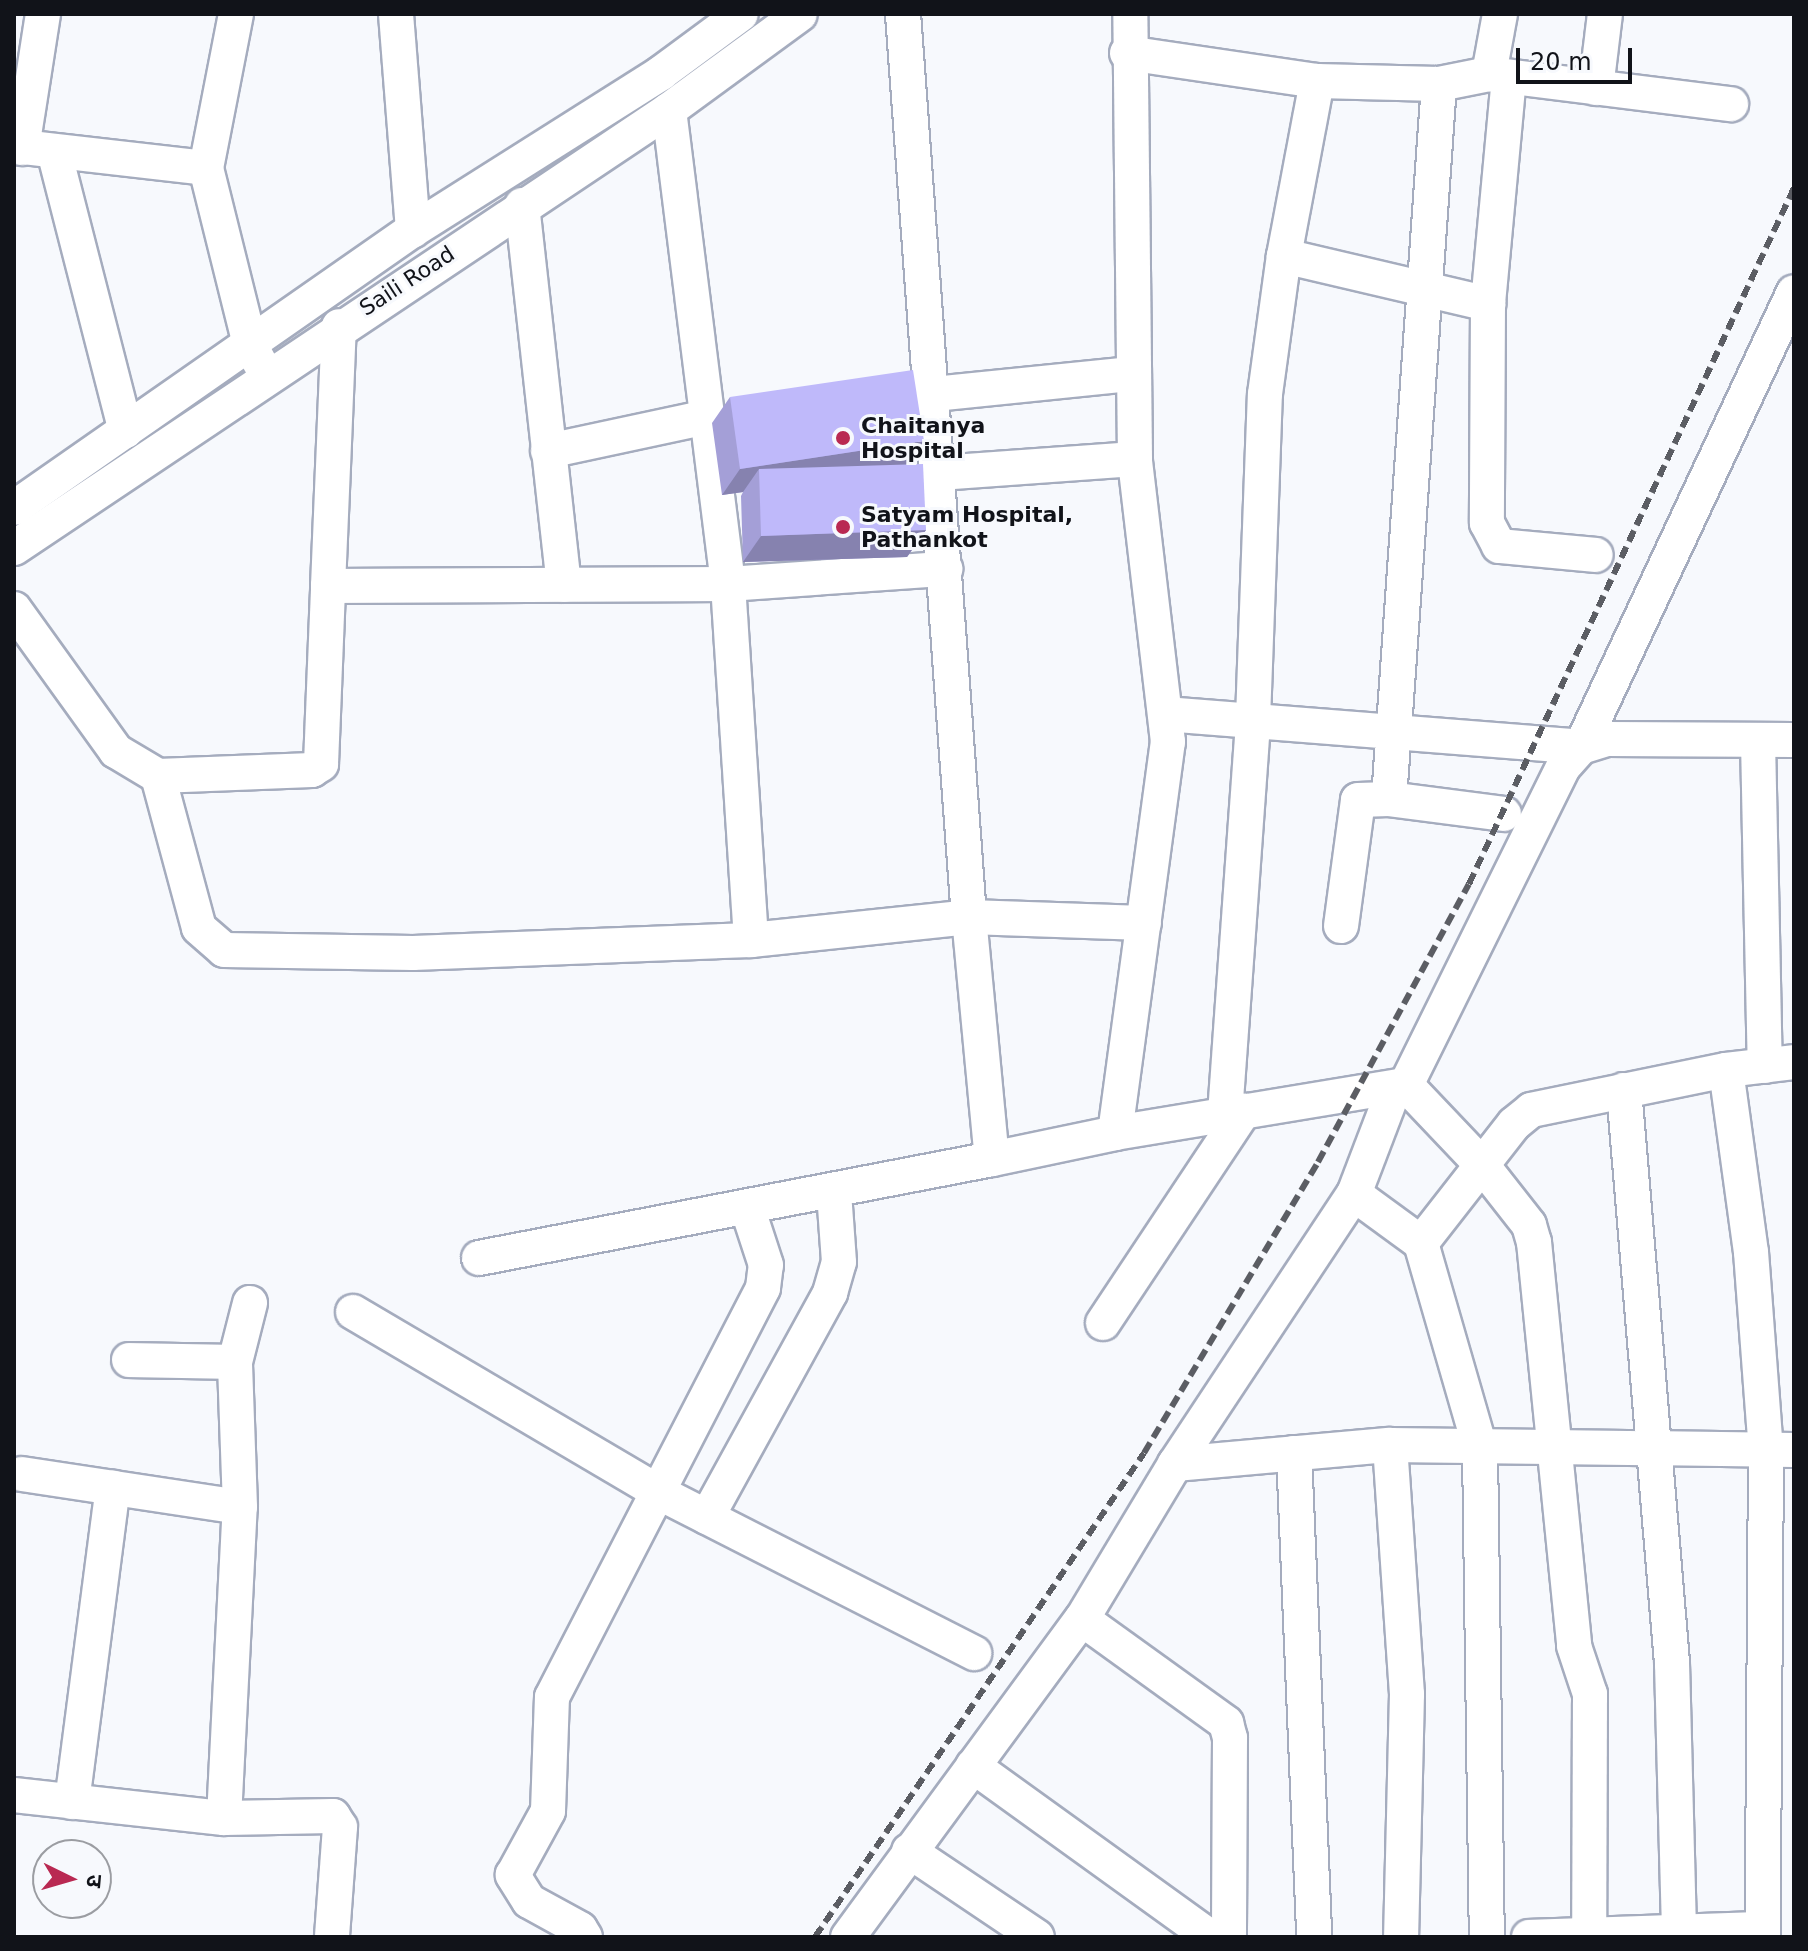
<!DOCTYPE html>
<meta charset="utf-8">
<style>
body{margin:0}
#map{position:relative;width:1808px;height:1951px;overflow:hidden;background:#f7f9fd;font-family:"DejaVu Sans","Noto Sans Devanagari",sans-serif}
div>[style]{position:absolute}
.roads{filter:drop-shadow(2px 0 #a5acbe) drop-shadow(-2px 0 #a5acbe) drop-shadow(0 2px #a5acbe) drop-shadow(0 -2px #a5acbe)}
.minor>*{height:34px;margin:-17px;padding:0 17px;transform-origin:17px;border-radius:17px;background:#fff}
.rail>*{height:6px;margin-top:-3px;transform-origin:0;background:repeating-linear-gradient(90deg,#5b5d63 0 12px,transparent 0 18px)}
.wall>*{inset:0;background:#a49fd7}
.shaded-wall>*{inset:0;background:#8682af}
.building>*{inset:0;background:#bfb9fa}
.dots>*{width:22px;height:22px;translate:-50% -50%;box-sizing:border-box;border:4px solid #f7f9fd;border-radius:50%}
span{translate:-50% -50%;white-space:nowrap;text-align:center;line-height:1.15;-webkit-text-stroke:6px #f7f9fd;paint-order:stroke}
.street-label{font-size:22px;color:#111319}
.poi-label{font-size:22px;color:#111319;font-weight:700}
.left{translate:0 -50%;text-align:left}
.frame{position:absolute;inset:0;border:16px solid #111319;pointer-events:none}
.north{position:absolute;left:32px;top:1839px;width:80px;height:80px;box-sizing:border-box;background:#f7f9fd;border:2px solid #9b9da2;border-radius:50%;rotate:95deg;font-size:22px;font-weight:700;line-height:32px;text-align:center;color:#111319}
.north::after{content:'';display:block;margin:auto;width:28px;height:36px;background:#b92952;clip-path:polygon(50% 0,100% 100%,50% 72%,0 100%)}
.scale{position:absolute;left:1516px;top:48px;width:116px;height:36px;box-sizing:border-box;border:4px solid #111319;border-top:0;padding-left:10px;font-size:24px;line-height:28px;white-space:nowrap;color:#111319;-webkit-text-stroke:6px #f7f9fd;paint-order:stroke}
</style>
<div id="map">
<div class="roads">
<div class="minor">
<div style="left:236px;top:14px;width:157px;rotate:101deg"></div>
<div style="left:206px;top:168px;width:182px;rotate:76deg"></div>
<div style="left:250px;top:345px;width:21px;rotate:61deg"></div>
<div style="left:396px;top:14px;width:217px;rotate:85.5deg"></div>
<div style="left:903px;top:14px;width:905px;rotate:85.82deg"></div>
<div style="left:969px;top:917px;width:243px;rotate:84.6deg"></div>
<div style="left:992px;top:1159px;width:126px;rotate:-11.9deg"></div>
<div style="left:1115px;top:1133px;width:295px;rotate:-9.4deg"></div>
<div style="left:1406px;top:1085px;width:356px;rotate:-63.7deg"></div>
<div style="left:1564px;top:766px;width:25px;rotate:-48deg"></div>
<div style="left:1581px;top:747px;width:27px;rotate:-17deg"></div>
<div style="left:1607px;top:739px;width:187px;rotate:0.3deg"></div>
<div style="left:1500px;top:14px;width:61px;rotate:100.4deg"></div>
<div style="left:1489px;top:74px;width:244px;rotate:7.1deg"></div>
<div style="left:1127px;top:53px;width:192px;rotate:8.4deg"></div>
<div style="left:1317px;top:81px;width:122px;rotate:1.4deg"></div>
<div style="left:1439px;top:84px;width:51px;rotate:-11.3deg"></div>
<div style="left:1509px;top:77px;width:228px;rotate:95.3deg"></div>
<div style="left:1488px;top:304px;width:219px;rotate:90.3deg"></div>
<div style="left:1487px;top:523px;width:26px;rotate:62deg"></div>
<div style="left:1499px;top:546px;width:97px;rotate:5.3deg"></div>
<div style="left:1596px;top:88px;width:75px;rotate:-83.1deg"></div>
<div style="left:669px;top:110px;width:478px;rotate:82.9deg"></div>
<div style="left:728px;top:584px;width:357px;rotate:86.3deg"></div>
<div style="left:14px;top:146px;width:193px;rotate:6.5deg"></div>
<div style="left:22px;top:148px;width:136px;rotate:-81.1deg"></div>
<div style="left:54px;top:151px;width:289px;rotate:75.6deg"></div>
<div style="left:522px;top:205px;width:382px;rotate:83.7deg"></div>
<div style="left:1284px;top:256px;width:210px;rotate:13.2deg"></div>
<div style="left:934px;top:394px;width:199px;rotate:-5.8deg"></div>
<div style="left:548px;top:451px;width:163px;rotate:-12.1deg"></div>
<div style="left:939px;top:473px;width:196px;rotate:-4.1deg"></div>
<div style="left:14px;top:508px;width:486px;rotate:-34.9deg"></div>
<div style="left:413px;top:230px;width:294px;rotate:-32.3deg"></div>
<div style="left:661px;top:73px;width:99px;rotate:-36.4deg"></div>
<div style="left:14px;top:548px;width:788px;rotate:-33.77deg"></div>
<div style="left:669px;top:110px;width:162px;rotate:-36.2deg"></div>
<div style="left:328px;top:586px;width:260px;rotate:-87.6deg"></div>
<div style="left:14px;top:609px;width:175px;rotate:54.3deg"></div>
<div style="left:116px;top:751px;width:49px;rotate:30.8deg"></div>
<div style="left:158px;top:776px;width:157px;rotate:74.9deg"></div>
<div style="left:199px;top:928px;width:33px;rotate:41deg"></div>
<div style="left:224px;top:950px;width:189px;rotate:0.9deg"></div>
<div style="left:413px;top:953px;width:338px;rotate:-2.2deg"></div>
<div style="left:751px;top:940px;width:219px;rotate:-6deg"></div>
<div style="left:969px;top:917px;width:175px;rotate:2deg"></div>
<div style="left:1165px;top:714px;width:417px;rotate:4.5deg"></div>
<div style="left:1581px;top:747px;width:502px;rotate:-64.91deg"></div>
<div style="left:1758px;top:741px;width:325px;rotate:88.8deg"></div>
<div style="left:158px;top:776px;width:154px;rotate:-2.2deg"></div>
<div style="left:312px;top:770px;width:11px;rotate:-34deg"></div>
<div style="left:321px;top:764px;width:178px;rotate:-87.7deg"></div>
<div style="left:328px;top:586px;width:400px;rotate:-0.3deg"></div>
<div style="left:728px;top:584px;width:218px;rotate:-4deg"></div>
<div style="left:1389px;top:799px;width:717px;rotate:-86deg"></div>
<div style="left:1341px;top:926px;width:127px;rotate:-82.3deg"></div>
<div style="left:1358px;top:800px;width:31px;rotate:-2deg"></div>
<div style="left:1389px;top:799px;width:116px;rotate:7.4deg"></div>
<div style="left:1726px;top:1070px;width:184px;rotate:82.2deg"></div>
<div style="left:1751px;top:1252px;width:201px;rotate:85.7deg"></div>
<div style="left:1766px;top:1452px;width:485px;rotate:90.4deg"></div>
<div style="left:1406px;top:1085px;width:110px;rotate:46.5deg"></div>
<div style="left:1482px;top:1165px;width:76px;rotate:51.9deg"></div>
<div style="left:1529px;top:1225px;width:18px;rotate:74deg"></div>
<div style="left:1534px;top:1242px;width:406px;rotate:84.3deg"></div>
<div style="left:1574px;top:1646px;width:51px;rotate:71.6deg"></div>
<div style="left:1590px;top:1694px;width:243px;rotate:90.2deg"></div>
<div style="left:1624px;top:1090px;width:575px;rotate:85.21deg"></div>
<div style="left:1672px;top:1663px;width:274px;rotate:88.5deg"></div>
<div style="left:1225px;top:1114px;width:396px;rotate:-85.9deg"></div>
<div style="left:1253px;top:719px;width:325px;rotate:-87.9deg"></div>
<div style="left:1265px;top:394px;width:139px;rotate:-82.2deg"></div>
<div style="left:1284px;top:256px;width:178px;rotate:-79.3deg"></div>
<div style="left:1115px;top:1133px;width:395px;rotate:-82.3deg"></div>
<div style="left:1168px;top:742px;width:285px;rotate:-96.7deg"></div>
<div style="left:1135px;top:459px;width:445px;rotate:-90.6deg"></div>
<div style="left:1354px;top:1194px;width:83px;rotate:36.2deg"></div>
<div style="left:1421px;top:1243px;width:213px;rotate:73.9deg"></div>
<div style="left:1480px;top:1448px;width:489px;rotate:89.2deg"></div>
<div style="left:1421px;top:1243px;width:151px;rotate:-52deg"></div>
<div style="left:1514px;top:1124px;width:22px;rotate:-39deg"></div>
<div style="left:1531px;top:1110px;width:199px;rotate:-11.6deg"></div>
<div style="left:1726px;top:1070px;width:68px;rotate:-6.7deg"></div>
<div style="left:479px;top:1258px;width:522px;rotate:-10.92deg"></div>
<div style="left:353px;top:1312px;width:354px;rotate:30.5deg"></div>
<div style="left:658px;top:1492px;width:355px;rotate:27deg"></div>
<div style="left:1103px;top:1323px;width:255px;rotate:-56.4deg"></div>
<div style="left:129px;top:1360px;width:106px;rotate:1.1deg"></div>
<div style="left:1390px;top:1445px;width:250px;rotate:86.1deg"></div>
<div style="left:1407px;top:1694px;width:243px;rotate:91.4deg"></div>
<div style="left:1294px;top:1453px;width:484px;rotate:87.6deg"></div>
<div style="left:1175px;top:1464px;width:216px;rotate:-5.1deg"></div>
<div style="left:1390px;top:1445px;width:404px;rotate:0.7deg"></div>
<div style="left:22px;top:1474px;width:220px;rotate:8.6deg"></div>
<div style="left:707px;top:1517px;width:256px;rotate:-61.2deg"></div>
<div style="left:830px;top:1293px;width:32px;rotate:-74deg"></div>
<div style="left:839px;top:1262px;width:70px;rotate:-94.1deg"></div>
<div style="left:1082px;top:1619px;width:178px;rotate:35.8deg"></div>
<div style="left:1226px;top:1723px;width:16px;rotate:75deg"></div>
<div style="left:1230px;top:1738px;width:199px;rotate:90.3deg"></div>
<div style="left:973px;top:1766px;width:292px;rotate:35.8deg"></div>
<div style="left:14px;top:1795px;width:211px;rotate:6.3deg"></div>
<div style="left:224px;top:1818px;width:109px;rotate:-1.1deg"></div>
<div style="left:333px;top:1816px;width:13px;rotate:58deg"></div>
<div style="left:340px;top:1827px;width:110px;rotate:94.2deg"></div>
<div style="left:72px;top:1802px;width:317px;rotate:-82.6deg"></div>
<div style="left:224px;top:1818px;width:311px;rotate:-87.1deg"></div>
<div style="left:240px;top:1507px;width:145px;rotate:-92deg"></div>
<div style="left:235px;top:1362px;width:61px;rotate:-75.7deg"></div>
<div style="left:909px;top:1851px;width:154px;rotate:33.9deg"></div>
<div style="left:585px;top:1937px;width:9px;rotate:-122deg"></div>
<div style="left:580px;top:1929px;width:58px;rotate:-151.2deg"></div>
<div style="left:529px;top:1901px;width:31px;rotate:-122deg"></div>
<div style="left:513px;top:1875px;width:73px;rotate:-61.3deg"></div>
<div style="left:548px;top:1811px;width:114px;rotate:-88deg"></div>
<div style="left:552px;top:1697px;width:460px;rotate:-62.7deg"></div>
<div style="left:763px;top:1288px;width:23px;rotate:-83deg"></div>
<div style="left:766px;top:1265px;width:58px;rotate:-108.1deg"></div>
<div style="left:848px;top:1937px;width:395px;rotate:-53.7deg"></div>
<div style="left:1082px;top:1619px;width:181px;rotate:-59deg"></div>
<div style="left:1175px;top:1464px;width:324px;rotate:-56.5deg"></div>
<div style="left:1354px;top:1194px;width:112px;rotate:-69.1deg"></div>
<div style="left:1529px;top:1937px;width:234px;rotate:-2deg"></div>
</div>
</div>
<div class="rail">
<div style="left:815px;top:1937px;width:585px;rotate:-55.79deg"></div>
<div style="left:1144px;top:1453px;width:339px;rotate:-59.1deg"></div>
<div style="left:1318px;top:1162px;width:316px;rotate:-61.5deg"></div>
<div style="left:1469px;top:884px;width:768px;rotate:-64.97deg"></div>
</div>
<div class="wall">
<div style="clip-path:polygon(730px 397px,907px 465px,926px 530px,907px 557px,743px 562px,741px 496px,743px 492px,722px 495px,712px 423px)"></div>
</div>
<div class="shaded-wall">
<div style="clip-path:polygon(924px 441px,905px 468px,759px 469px,743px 492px,722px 495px,740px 469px)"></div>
<div style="clip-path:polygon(926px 530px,907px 557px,743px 562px,761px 536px)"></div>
</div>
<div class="building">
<div style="clip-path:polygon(913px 370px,924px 441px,740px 469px,730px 397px)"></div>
<div style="clip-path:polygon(923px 464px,926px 530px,761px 536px,759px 469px)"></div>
</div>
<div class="dots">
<div style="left:843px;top:438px;background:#b92952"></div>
<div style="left:843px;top:527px;background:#b92952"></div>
</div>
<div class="street-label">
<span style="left:407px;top:281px;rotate:-33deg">Saili Road</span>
</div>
<div class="poi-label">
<span class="left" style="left:861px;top:438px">Chaitanya<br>Hospital</span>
<span class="left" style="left:861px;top:527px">Satyam Hospital,<br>Pathankot</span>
</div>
<div class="frame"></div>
<div class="north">उ</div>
<div class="scale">20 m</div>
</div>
